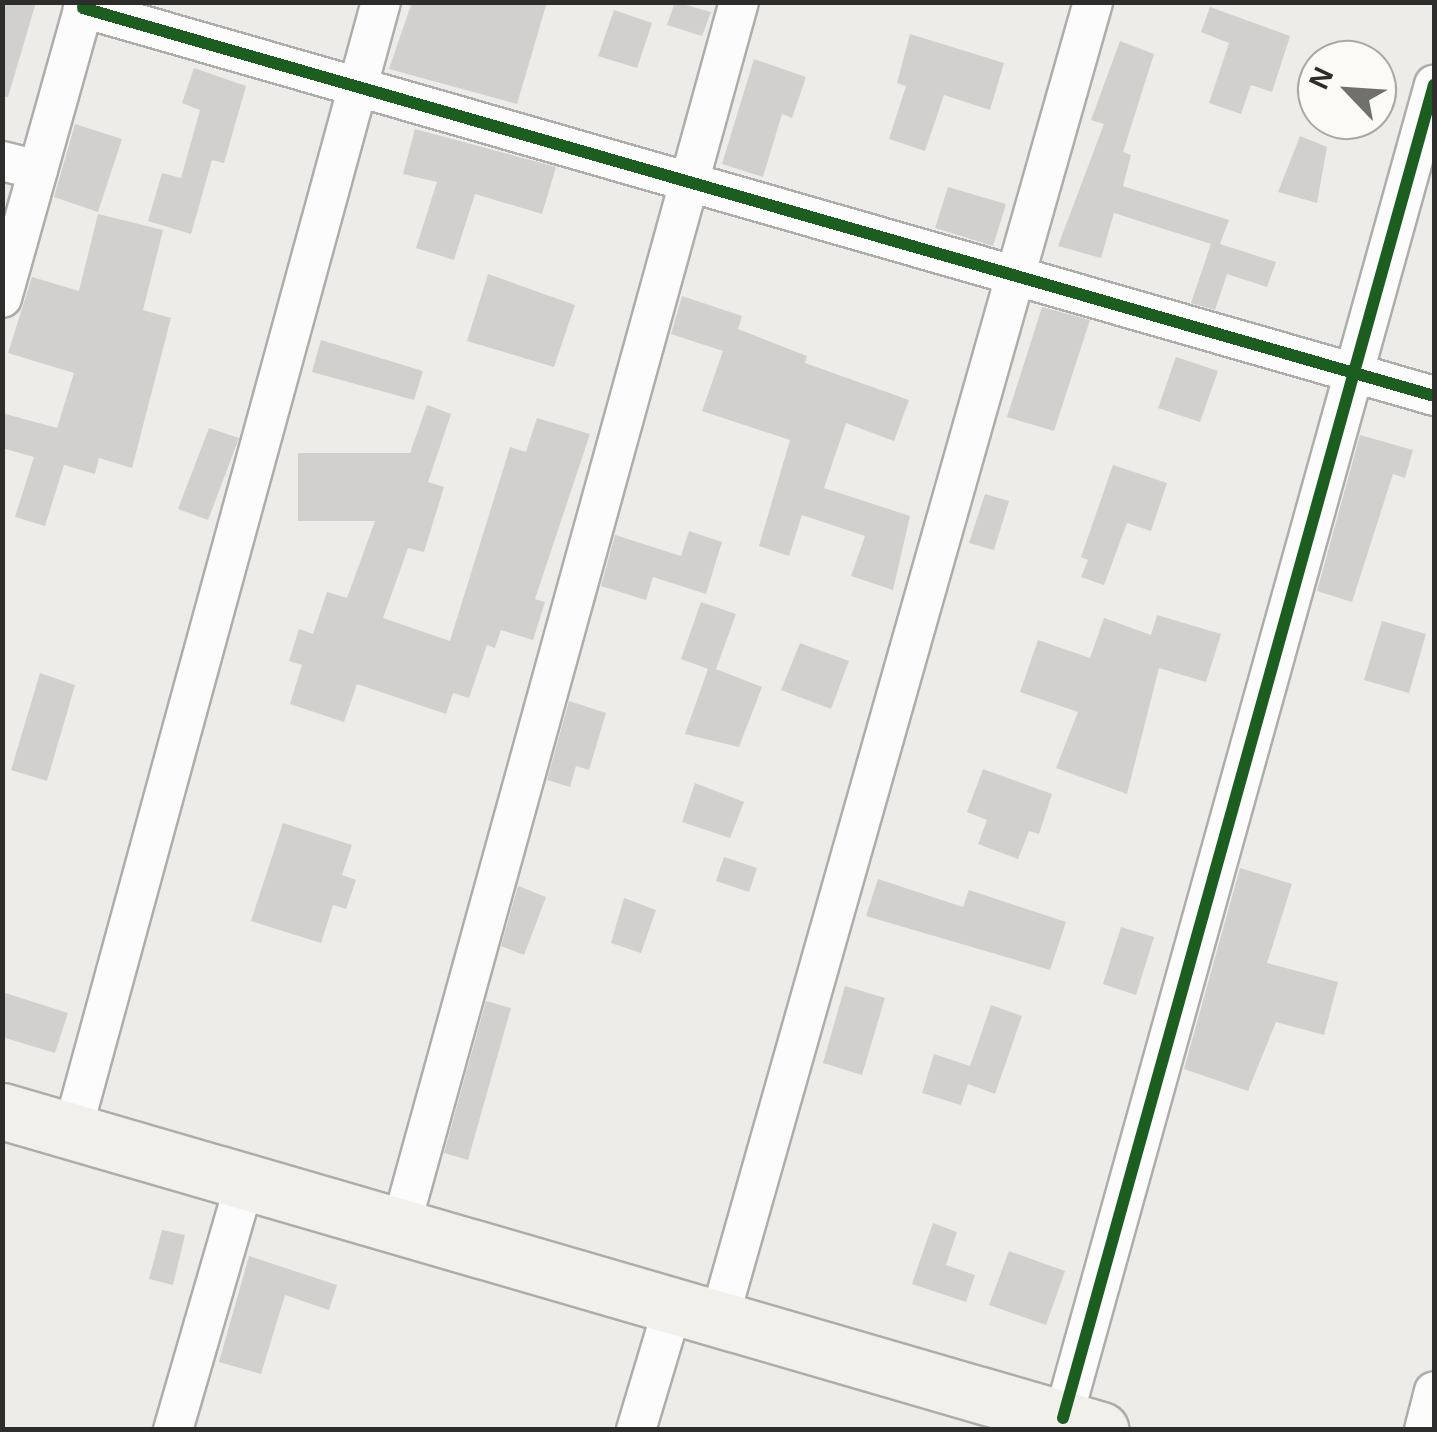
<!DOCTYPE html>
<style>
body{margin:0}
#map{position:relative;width:1437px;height:1432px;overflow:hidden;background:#edece8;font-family:Arial,sans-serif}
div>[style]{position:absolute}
.building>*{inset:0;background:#d1d0ce}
.roads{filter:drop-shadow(2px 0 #adadaa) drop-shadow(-2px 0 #adadaa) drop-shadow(0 2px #adadaa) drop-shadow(0 -2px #adadaa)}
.street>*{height:38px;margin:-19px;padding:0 19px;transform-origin:19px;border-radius:19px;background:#fcfcfc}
.secondary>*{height:55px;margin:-27.5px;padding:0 27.5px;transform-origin:27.5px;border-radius:27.5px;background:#f1f0eb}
.cycleway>*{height:12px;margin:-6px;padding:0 6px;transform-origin:6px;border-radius:6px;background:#1b5e20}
span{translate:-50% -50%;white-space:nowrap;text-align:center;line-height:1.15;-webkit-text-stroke:10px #fbfaf4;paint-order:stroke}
.frame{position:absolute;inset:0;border:5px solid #2d2d2b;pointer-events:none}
.north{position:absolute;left:1297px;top:40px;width:100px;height:100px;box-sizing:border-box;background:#fbfaf4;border:2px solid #a9a8a4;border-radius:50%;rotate:295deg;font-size:28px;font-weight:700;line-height:40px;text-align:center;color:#2d2d2b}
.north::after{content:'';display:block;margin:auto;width:35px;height:45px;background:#70706d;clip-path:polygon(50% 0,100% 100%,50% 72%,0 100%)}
</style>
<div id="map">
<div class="building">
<div style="clip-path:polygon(2px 2px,36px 2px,8px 97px,2px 96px)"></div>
<div style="clip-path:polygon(412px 2px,547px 2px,517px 104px,389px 69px)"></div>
<div style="clip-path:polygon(675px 2px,711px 12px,702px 36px,667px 25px)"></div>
<div style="clip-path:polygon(1210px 7px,1290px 36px,1272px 92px,1251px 85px,1241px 114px,1209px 103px,1229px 43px,1201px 32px)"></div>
<div style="clip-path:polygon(614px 10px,652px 23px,637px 68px,598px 56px)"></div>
<div style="clip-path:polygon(910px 34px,1004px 63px,990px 110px,944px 95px,925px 151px,889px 139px,906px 86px,897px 83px)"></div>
<div style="clip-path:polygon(1120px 41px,1154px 54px,1123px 152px,1131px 155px,1123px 186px,1229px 220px,1220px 244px,1276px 262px,1267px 287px,1227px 274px,1215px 310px,1191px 303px,1211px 244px,1114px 213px,1101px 258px,1058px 246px,1104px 124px,1091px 120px)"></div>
<div style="clip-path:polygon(754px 59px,806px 77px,792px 118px,782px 114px,763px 177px,722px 164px)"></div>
<div style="clip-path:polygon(194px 68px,246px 86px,224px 163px,212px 160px,191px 234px,148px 221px,162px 173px,181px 178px,200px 110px,182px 103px)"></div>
<div style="clip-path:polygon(75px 124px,122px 139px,98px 212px,54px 197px)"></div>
<div style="clip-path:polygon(415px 129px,556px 167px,542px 214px,475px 194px,454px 260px,416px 248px,437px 182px,403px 174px)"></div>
<div style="clip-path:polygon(1300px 136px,1327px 147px,1317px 203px,1278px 192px)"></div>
<div style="clip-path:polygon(948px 187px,1006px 204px,993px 246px,935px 228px)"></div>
<div style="clip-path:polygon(98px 214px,163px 230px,143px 310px,171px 318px,132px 468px,99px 458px,95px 474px,64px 465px,45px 526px,15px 517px,34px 457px,2px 448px,2px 413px,57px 428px,74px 373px,8px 353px,32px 277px,79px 291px)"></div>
<div style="clip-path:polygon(488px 274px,575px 305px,554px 367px,467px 341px)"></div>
<div style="clip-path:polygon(682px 296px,742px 316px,738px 329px,807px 356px,805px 363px,909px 400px,894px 441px,846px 423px,824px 488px,910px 516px,893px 590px,851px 576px,865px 536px,802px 515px,789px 556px,759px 546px,790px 440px,702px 411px,723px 351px,671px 334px)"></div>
<div style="clip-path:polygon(1042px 307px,1090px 320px,1054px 431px,1007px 417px)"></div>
<div style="clip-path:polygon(321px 340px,423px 371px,414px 400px,312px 372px)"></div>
<div style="clip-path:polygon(1176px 357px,1218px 371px,1200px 422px,1158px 408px)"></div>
<div style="clip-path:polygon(427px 405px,451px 414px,428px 482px,444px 487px,424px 552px,408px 548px,383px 618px,450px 641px,510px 447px,526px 452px,537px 418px,590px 434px,535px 599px,545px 602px,533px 640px,501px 630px,495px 648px,487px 645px,469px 698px,453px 693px,446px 714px,357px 684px,344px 722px,290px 704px,302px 665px,289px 661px,299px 629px,313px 634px,327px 592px,347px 598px,375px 521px,298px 521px,298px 453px,410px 453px)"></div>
<div style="clip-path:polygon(209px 428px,239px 438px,208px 520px,178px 509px)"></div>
<div style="clip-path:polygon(1360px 435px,1413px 450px,1405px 478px,1393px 474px,1352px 602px,1317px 591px)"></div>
<div style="clip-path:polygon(1113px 465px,1167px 483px,1151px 531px,1127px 523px,1104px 585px,1081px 577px,1088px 560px,1081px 557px)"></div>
<div style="clip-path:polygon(985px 494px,1009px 501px,994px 550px,969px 543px)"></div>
<div style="clip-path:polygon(689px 531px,722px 542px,706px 594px,653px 577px,646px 600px,601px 586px,615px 535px,681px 556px)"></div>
<div style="clip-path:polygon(701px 602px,736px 614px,716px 669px,762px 687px,739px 747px,685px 734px,708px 669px,681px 659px)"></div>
<div style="clip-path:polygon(1157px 615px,1221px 634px,1206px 682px,1159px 668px,1127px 794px,1056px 768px,1078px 712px,1020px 692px,1038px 640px,1090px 658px,1104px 618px,1151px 635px)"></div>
<div style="clip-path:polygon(1382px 621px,1426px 634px,1409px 693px,1364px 680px)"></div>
<div style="clip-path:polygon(800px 643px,849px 661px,831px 709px,781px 690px)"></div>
<div style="clip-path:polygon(40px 673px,75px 685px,47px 781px,11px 770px)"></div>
<div style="clip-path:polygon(569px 701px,606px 713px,589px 770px,576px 766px,570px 787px,547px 780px)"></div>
<div style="clip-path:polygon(983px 769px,1052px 794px,1039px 834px,1029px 831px,1018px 859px,978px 844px,987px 820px,967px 812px)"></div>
<div style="clip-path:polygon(695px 783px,744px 802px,730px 838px,682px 822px)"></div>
<div style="clip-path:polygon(283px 823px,352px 845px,342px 875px,356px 880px,346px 909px,333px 905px,321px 943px,251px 921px)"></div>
<div style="clip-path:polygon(724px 857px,757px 868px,749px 892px,716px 881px)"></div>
<div style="clip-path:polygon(1240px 868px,1292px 884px,1267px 963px,1338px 982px,1324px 1035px,1276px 1022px,1248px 1091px,1184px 1069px)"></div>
<div style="clip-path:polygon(878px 879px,963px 907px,969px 890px,1066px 922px,1050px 970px,866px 916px)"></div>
<div style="clip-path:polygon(518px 886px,546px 897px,524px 955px,501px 946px)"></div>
<div style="clip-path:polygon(624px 898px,656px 910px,641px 953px,611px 943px)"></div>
<div style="clip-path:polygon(1121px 927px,1154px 937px,1136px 995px,1103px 984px)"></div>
<div style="clip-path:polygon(845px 986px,885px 998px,862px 1075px,823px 1063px)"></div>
<div style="clip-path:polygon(2px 992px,68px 1013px,55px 1053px,2px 1037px)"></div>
<div style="clip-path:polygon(486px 1001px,511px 1008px,468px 1160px,444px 1153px)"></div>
<div style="clip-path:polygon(991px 1005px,1022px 1016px,995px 1094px,968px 1084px,961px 1105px,922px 1093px,934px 1054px,970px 1066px)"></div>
<div style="clip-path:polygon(933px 1223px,957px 1232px,946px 1265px,975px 1275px,966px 1302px,912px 1284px)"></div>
<div style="clip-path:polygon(162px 1230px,185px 1235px,173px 1285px,149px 1279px)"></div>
<div style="clip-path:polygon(1009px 1251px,1065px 1271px,1046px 1325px,989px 1305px)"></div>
<div style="clip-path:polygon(249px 1256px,337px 1285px,329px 1310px,285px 1295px,261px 1374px,219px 1362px)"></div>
</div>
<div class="roads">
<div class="street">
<div style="left:83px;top:8px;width:1406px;rotate:16.02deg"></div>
<div style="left:2px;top:161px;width:37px;rotate:14deg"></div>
<div style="left:2px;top:298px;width:307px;rotate:-74.3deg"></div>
<div style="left:72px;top:1132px;width:1171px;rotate:-74.71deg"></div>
<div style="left:400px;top:1229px;width:1273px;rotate:-74.56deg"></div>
<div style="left:718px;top:1323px;width:1373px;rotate:-74.15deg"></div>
<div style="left:1063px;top:1418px;width:1384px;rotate:-74.45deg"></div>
<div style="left:173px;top:1430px;width:254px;rotate:-73.8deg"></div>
<div style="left:636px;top:1430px;width:125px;rotate:-73.3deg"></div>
<div style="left:1424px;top:1430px;width:40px;rotate:-75.6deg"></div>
</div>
<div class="secondary">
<div style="left:2px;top:1111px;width:1144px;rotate:16.19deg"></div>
</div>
</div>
<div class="cycleway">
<div style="left:83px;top:8px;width:1406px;rotate:16.02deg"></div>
<div style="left:1063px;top:1418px;width:1384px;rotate:-74.45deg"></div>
</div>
<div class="frame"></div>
<div class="north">N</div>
</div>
